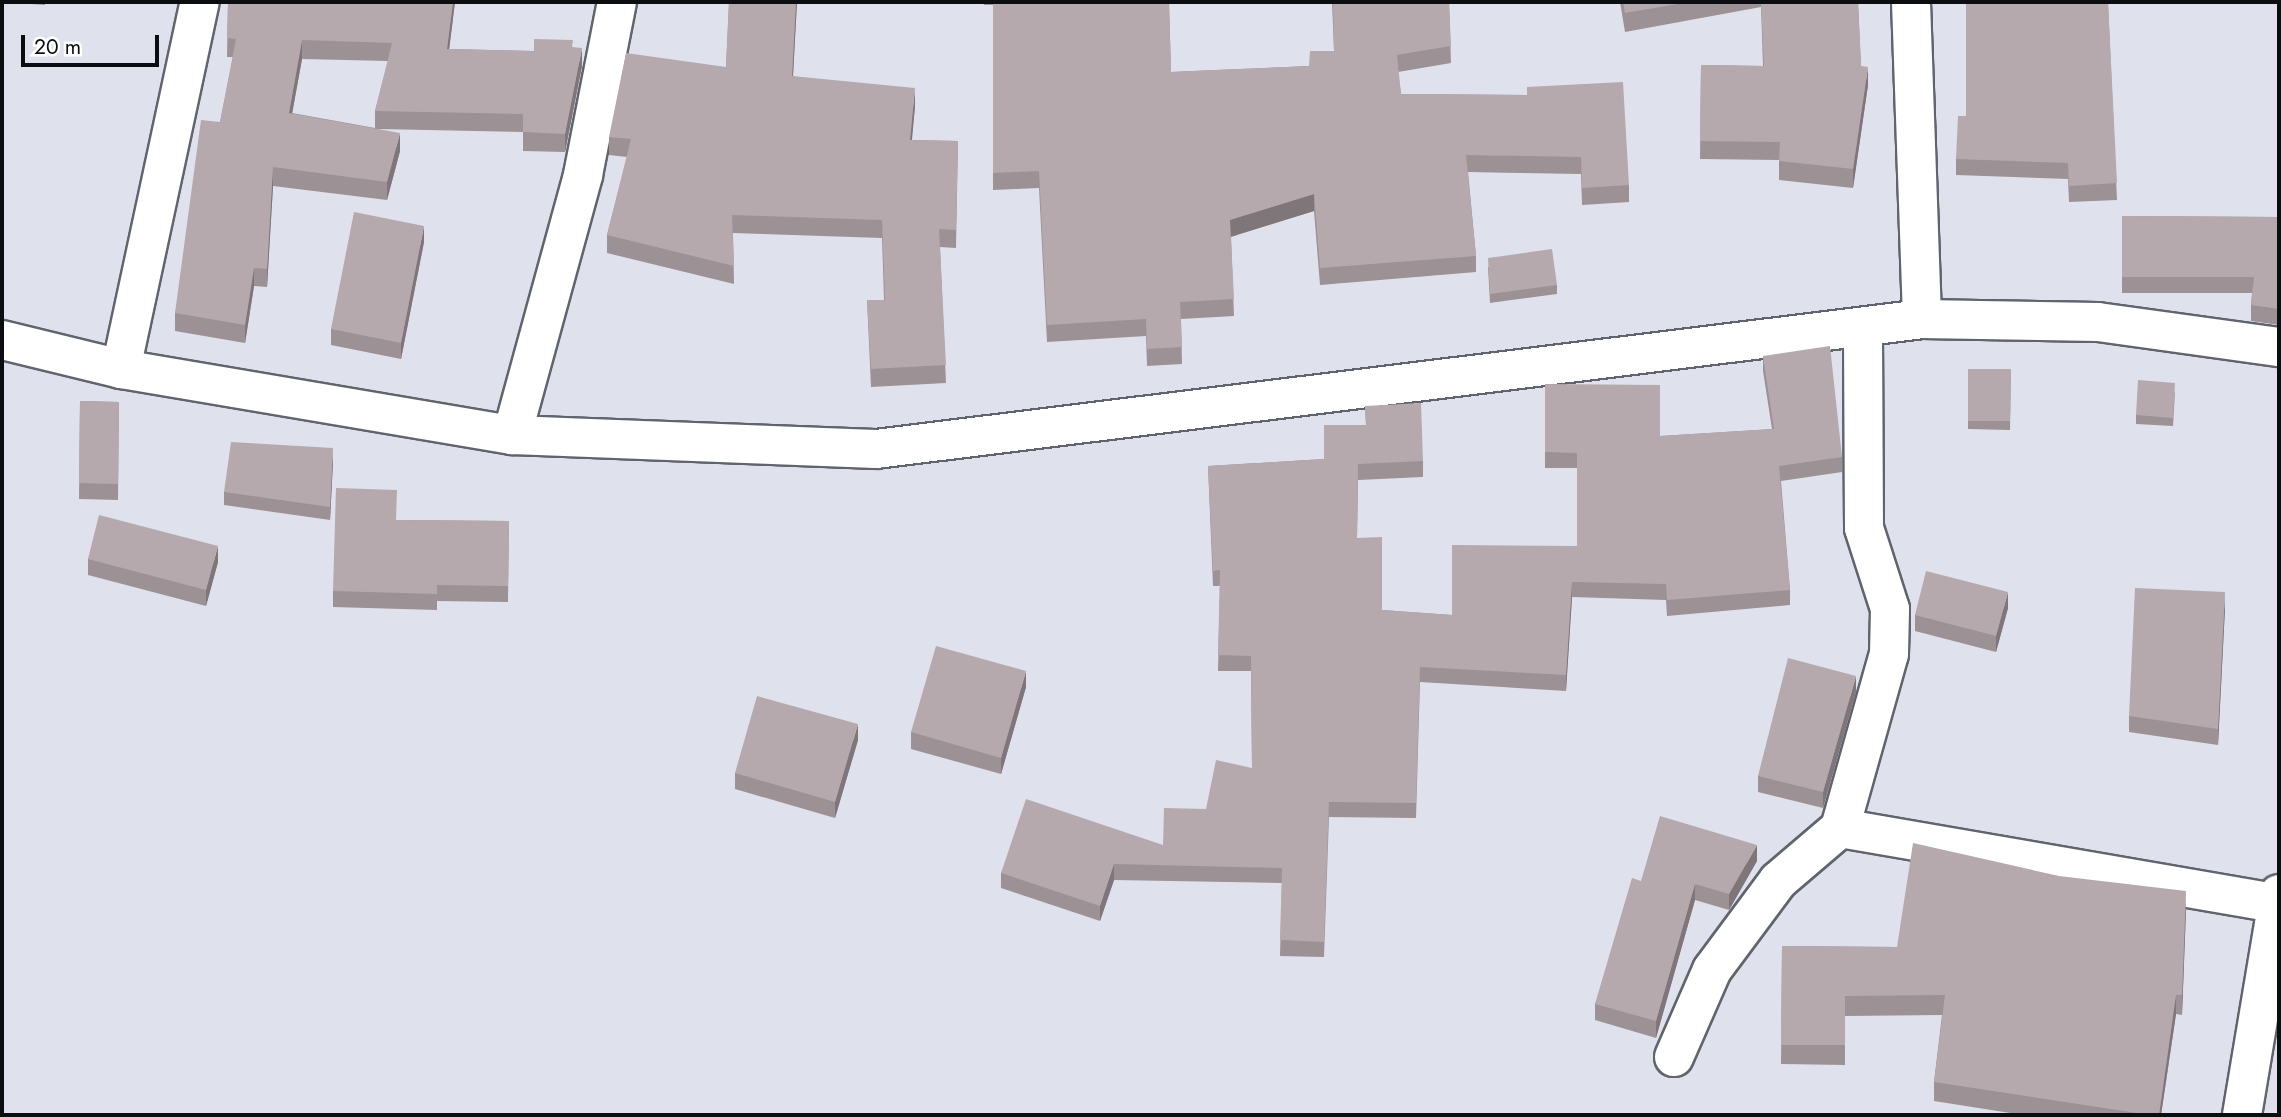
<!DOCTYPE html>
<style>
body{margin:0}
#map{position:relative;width:2281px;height:1117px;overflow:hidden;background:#dfe2ec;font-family:Jost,sans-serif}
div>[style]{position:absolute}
.roads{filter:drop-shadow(2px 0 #60646c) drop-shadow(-2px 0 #60646c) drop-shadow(0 2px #60646c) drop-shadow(0 -2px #60646c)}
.street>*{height:38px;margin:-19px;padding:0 19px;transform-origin:19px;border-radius:19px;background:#fff}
.wall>*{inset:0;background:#9c9195}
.shaded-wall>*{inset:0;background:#7f7679}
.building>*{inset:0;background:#b5a9ad}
span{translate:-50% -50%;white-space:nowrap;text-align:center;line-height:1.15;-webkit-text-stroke:6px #fff;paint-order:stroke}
.frame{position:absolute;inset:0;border:4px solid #0c0d11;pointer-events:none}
.scale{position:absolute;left:21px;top:35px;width:138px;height:32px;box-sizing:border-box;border:4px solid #0c0d11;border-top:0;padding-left:9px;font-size:21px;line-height:24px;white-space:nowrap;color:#0c0d11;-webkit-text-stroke:5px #fff;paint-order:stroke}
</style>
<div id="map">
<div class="roads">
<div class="street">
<div style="left:1911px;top:2px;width:317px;rotate:88deg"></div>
<div style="left:2px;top:340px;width:122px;rotate:13.7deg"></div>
<div style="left:121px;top:369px;width:397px;rotate:9.6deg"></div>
<div style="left:512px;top:435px;width:364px;rotate:2.2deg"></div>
<div style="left:876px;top:449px;width:1054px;rotate:-7.08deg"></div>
<div style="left:1922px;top:319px;width:176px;rotate:1deg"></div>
<div style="left:2098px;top:322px;width:183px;rotate:7.9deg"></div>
<div style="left:121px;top:369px;width:375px;rotate:-77.9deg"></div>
<div style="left:512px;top:435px;width:270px;rotate:-74.7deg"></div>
<div style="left:583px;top:175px;width:176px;rotate:-78.9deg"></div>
<div style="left:1840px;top:828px;width:181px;rotate:-74.3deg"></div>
<div style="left:1889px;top:654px;width:45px;rotate:-88.7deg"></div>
<div style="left:1890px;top:609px;width:85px;rotate:-107.8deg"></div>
<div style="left:1864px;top:528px;width:200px;rotate:-90.3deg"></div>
<div style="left:1674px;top:1057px;width:95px;rotate:-66.4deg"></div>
<div style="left:1712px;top:970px;width:111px;rotate:-53.4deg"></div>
<div style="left:1778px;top:881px;width:82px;rotate:-40.5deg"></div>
<div style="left:1840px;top:828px;width:445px;rotate:9.8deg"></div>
<div style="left:2242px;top:1115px;width:224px;rotate:-80.5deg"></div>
</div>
</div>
<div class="wall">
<div style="clip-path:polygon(2px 2px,45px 2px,45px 5px)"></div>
<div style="clip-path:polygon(evenodd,228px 2px,455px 2px,449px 49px,534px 51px,573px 47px,582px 66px,565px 152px,523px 151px,523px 132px,379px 129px,400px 151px,387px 200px,273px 186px,267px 287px,254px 286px,245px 343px,175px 331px,175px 313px,220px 122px,233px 57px,227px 57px,228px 2px,302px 59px,388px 61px,375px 111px,375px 128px,292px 113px,302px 59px)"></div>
<div style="clip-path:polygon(729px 2px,797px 2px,793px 76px,915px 106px,912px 140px,958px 141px,956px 248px,940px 247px,946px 383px,871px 387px,867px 300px,884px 300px,882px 238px,733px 233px,734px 284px,607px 253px,607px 235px,627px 157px,609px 155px,609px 137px,726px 67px)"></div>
<div style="clip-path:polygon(983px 2px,1169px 2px,1171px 72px,1309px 66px,1334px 51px,1332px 2px,1449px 2px,1451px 63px,1398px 72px,1401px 94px,1527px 95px,1629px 185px,1629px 202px,1582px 205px,1581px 174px,1468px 172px,1476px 256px,1476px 272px,1320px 285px,1314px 211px,1231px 237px,1234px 316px,1181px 319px,1182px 364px,1147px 366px,1146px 336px,1047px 342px,1039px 188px,993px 190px,993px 5px,984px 5px)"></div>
<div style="clip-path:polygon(1620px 2px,1858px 2px,1861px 66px,1868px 85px,1853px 188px,1779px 180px,1779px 160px,1700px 159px,1701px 65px,1763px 66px,1761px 7px,1625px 32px)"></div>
<div style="clip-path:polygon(1966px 2px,2112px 2px,2112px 3px,2108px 3px,2117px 200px,2069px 202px,2068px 179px,1956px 175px,1956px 159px,1966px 116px)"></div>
<div style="clip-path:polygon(2122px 216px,2279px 217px,2279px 325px,2251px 321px,2251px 305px,2252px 293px,2122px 293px)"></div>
<div style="clip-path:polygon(424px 242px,401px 359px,331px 345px,331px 329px)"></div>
<div style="clip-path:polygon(1488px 267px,1557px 285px,1557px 294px,1490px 303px)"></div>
<div style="clip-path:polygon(1763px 356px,1842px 457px,1842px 472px,1781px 481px,1790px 590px,1790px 605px,1667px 616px,1666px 600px,1572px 597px,1566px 691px,1420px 682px,1416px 818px,1329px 817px,1324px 957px,1280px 956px,1282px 883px,1114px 880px,1100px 921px,1001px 888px,1001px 873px,1163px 845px,1206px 809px,1252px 768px,1251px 671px,1218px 671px,1220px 586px,1213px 586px,1208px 466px,1324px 459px,1366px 425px,1365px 406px,1423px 461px,1423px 477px,1358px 480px,1357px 538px,1382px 610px,1452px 615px,1577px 546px,1577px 468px,1545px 468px,1545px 384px,1660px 436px,1772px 429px,1763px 371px)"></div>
<div style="clip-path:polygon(1968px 369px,2011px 369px,2010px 430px,1968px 429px)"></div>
<div style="clip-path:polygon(2175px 392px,2173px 426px,2136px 424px,2136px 415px)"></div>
<div style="clip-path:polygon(80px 401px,119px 402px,118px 500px,79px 499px)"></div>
<div style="clip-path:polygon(333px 461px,330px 520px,224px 505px,224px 492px)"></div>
<div style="clip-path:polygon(396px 520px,509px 521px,508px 602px,437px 601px,437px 610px,333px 607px,333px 591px)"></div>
<div style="clip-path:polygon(88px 559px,218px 562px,206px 606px,88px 575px)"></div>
<div style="clip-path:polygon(2008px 608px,1996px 652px,1915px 631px,1915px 615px)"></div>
<div style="clip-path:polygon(2225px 608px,2218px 745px,2129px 732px,2129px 716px)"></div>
<div style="clip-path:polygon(1026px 687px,1001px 774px,911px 749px,911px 732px)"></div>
<div style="clip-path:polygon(1856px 692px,1823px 808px,1758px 792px,1758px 776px)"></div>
<div style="clip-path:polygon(858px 740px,835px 818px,735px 789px,735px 773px)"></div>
<div style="clip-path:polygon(1757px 861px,1729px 910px,1695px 900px,1656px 1038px,1595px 1020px,1595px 1004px,1641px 881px)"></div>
<div style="clip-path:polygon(2186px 910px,2182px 1015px,2176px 1014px,2161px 1115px,2023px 1115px,1934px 1101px,1934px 1082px,1942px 1015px,1845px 1016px,1845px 1065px,1781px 1064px,1782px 946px,1897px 947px)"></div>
</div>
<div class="shaded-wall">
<div style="clip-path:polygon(453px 2px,455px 2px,447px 67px,447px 49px)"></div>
<div style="clip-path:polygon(796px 2px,797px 2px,792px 94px,792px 76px)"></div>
<div style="clip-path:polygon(302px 40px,302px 59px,289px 131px,289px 113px)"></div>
<div style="clip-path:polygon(582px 48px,582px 66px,565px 152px,565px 134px)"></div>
<div style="clip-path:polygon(1868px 67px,1868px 85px,1853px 188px,1853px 169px)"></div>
<div style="clip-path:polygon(915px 88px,915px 106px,910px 158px,910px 140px)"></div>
<div style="clip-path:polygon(400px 133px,400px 151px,387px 200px,387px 182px)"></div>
<div style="clip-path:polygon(273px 167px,273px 186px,267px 287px,267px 269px)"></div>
<div style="clip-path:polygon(1314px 194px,1314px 211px,1230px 237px,1230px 220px)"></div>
<div style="clip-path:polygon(424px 226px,424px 242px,401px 359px,401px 343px)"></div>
<div style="clip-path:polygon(254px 268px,254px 286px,245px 343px,245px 325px)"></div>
<div style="clip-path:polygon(333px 448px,333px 461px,330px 520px,330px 507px)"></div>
<div style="clip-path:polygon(218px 546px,218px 562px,206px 606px,206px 590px)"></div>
<div style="clip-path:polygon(1572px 582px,1572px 597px,1566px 691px,1566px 675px)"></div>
<div style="clip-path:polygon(2008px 592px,2008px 608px,1996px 652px,1996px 636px)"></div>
<div style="clip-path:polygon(2225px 592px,2225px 608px,2218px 745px,2218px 729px)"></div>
<div style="clip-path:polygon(1026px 671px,1026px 687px,1001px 774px,1001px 758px)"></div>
<div style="clip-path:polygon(1856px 676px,1856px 692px,1823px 808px,1823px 792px)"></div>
<div style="clip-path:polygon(858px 724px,858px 740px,835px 818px,835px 802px)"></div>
<div style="clip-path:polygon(1757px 845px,1757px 861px,1729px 910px,1729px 894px)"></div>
<div style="clip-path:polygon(1114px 864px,1114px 880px,1100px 921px,1100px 906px)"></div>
<div style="clip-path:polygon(1695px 884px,1695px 900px,1656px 1038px,1656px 1021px)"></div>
<div style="clip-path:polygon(2186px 891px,2186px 910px,2182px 1015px,2182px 995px)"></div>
<div style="clip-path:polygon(2176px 995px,2176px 1014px,2161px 1115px,2159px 1115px)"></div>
</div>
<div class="building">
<div style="clip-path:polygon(228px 2px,453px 2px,447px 49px,534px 51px,534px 39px,573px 40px,572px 47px,582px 48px,565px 134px,523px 132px,523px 114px,375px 111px,392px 43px,302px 40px,289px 113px,400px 133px,387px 182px,273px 167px,267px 269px,254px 268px,245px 325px,175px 313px,201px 120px,220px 122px,236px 39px,227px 38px)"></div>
<div style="clip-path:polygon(729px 2px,796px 2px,792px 76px,915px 88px,910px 140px,958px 141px,956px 230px,939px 229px,946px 365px,871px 369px,867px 300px,885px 300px,882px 220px,732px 215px,734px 266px,607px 235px,631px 139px,609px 137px,626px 53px,726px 67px)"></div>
<div style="clip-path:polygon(993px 2px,1169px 2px,1171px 72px,1309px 66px,1310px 51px,1334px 51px,1333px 2px,1449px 2px,1451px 46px,1397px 55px,1401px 94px,1527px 95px,1527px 87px,1623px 82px,1629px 185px,1582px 188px,1581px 157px,1466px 155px,1476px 256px,1320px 268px,1314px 194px,1230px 220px,1234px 299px,1180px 302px,1182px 347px,1147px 349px,1146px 319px,1047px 325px,1039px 171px,993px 173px)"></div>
<div style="clip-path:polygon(1623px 2px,1689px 2px,1625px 13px)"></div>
<div style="clip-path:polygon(1761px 2px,1858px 2px,1861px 66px,1868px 67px,1853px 169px,1779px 161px,1780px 142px,1700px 141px,1701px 65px,1764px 66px)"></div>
<div style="clip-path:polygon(1966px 2px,2108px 2px,2117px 183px,2069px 186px,2068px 163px,1956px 159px,1958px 116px,1966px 116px)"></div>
<div style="clip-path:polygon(354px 212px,424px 226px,401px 343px,331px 329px)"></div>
<div style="clip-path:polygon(2122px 216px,2279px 217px,2279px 309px,2251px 305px,2254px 277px,2122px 277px)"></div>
<div style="clip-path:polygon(1552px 249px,1557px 285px,1490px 294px,1488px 258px)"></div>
<div style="clip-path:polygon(1830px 346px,1842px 457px,1779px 466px,1790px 590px,1667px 600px,1666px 584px,1572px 582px,1566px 675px,1420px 667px,1416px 803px,1329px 802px,1324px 942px,1280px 940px,1282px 868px,1114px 864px,1100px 906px,1001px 873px,1026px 799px,1163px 845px,1164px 808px,1206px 809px,1216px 760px,1252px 768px,1251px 656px,1218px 655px,1220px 570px,1213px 571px,1208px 466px,1324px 459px,1324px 425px,1366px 425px,1365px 406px,1421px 403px,1423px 461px,1358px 464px,1357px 538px,1382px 537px,1382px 610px,1452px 615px,1452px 545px,1577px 546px,1577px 453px,1545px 452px,1545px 384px,1660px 385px,1660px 436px,1774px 429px,1763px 356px)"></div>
<div style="clip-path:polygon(1968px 369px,2011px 369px,2010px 421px,1968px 421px)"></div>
<div style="clip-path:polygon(2138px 380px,2175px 383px,2173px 418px,2136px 415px)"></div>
<div style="clip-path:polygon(80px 401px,119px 402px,118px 484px,79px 483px)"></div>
<div style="clip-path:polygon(231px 442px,333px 448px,330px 507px,224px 492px)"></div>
<div style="clip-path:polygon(336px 488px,397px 490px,396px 520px,509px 521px,508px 586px,437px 585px,437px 594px,333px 591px)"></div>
<div style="clip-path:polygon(99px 515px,218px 546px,206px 590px,88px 559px)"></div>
<div style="clip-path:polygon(1926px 571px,2008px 592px,1996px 636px,1915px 615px)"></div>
<div style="clip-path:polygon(2135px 588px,2225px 592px,2218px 729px,2129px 716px)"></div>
<div style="clip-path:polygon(936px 646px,1026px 671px,1001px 758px,911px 732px)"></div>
<div style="clip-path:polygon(1788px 658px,1856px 676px,1823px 792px,1758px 776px)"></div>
<div style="clip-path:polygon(757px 696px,858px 724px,835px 802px,735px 773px)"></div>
<div style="clip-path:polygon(1660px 816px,1757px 845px,1729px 894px,1695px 884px,1656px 1021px,1595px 1004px,1632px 878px,1641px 881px)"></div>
<div style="clip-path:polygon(1913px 843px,2059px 876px,2186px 891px,2182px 995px,2176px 995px,2159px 1115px,2150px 1115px,1934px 1082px,1945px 995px,1845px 996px,1845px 1045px,1781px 1045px,1782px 946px,1897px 947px)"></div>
</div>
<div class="frame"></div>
<div class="scale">20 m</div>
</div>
